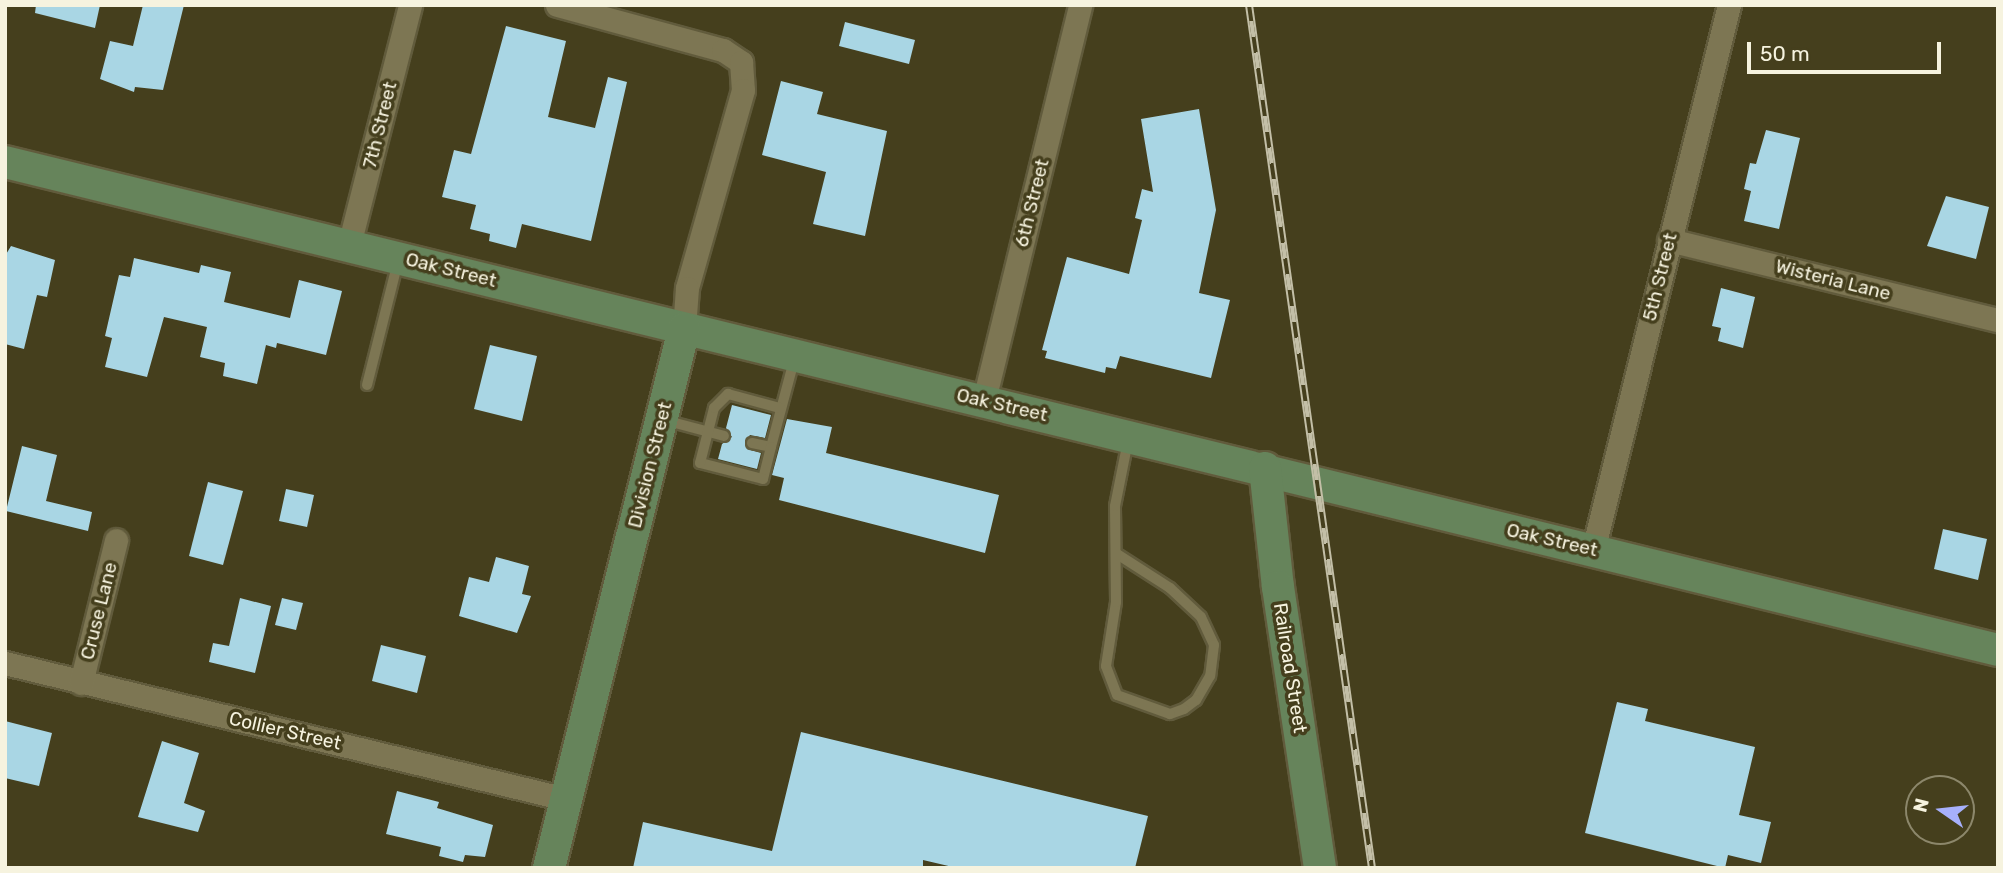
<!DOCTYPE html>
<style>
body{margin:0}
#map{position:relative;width:2003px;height:873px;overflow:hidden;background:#453f1d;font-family:Rubik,sans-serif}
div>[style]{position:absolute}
.building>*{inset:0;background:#a9d6e4}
.roads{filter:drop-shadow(2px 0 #615b3c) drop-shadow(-2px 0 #615b3c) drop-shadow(0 2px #615b3c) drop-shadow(0 -2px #615b3c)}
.lane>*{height:10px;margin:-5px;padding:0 5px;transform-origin:5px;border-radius:5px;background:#7d7653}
.street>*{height:23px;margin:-11.5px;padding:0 11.5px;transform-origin:11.5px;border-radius:11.5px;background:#7d7653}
.secondary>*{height:32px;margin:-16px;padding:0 16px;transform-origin:16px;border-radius:16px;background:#66845b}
.rail>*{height:8px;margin-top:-4px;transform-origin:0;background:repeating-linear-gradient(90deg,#453f1d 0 16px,#c3bfa7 0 32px);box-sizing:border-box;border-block:2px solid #c3bfa7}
span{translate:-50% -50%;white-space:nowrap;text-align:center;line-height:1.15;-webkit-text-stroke:7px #453f1d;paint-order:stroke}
.street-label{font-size:19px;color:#f6f3df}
.frame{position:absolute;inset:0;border:7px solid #f6f3df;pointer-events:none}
.north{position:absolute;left:1905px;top:775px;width:70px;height:70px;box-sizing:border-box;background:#453f1d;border:2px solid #8c876b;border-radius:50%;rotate:284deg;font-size:19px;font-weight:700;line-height:28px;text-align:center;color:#f6f3df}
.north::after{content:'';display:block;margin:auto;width:24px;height:32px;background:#a7b0fc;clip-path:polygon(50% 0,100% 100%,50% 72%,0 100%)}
.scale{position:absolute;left:1747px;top:42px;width:194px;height:32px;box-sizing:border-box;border:4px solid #f6f3df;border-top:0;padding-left:9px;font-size:21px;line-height:24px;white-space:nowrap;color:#f6f3df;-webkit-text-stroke:5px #453f1d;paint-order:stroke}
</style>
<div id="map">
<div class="building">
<div style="clip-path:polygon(36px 5px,100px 5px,95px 28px,35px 13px)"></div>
<div style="clip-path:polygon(143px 5px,184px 5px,163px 90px,135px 87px,134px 92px,100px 79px,110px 41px,133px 46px)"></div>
<div style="clip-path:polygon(845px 22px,915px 40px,909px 64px,839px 46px)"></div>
<div style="clip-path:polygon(506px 26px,566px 41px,548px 117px,595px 128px,608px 77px,627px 82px,591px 241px,522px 224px,516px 248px,489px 241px,490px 234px,470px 229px,476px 205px,442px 197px,454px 150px,471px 154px)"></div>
<div style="clip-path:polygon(781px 81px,823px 92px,817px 114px,887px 131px,865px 236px,813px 224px,826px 172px,762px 155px)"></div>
<div style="clip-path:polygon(1199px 109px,1216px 210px,1199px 293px,1230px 300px,1211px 378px,1120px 356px,1116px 369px,1106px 367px,1105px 373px,1045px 358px,1047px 351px,1042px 350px,1067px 257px,1129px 274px,1142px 220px,1135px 218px,1142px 189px,1153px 192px,1141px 119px)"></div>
<div style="clip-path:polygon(1766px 130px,1800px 138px,1779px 229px,1744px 221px,1751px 191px,1744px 189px,1750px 163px,1756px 164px)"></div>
<div style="clip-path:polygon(1946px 196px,1989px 207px,1976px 259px,1927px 246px)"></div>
<div style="clip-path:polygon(11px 246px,55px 260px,47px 297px,37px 295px,24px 349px,5px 344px,5px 256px)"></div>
<div style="clip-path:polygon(134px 258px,199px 273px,201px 265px,231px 272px,224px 302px,290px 318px,299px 280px,342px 291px,326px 355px,277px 343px,276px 348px,266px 345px,257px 384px,223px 376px,225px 363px,200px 357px,207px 327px,164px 317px,147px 377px,105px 367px,112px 338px,105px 336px,119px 275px,130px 277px)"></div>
<div style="clip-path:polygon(1721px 288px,1755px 297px,1743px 348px,1718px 341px,1721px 328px,1712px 326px)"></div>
<div style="clip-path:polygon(490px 345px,537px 356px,522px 421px,474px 409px)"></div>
<div style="clip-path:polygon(732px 405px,771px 415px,765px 438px,750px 435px,745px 441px,747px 449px,761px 453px,757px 469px,718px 459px,722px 444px,732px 437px,726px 428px)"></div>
<div style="clip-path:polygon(787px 419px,832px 427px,826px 453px,999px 495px,985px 553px,779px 500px,784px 478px,772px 475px)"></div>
<div style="clip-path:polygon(22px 446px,57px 455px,46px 501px,92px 512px,88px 531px,6px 511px)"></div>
<div style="clip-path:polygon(208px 482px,243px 491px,223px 565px,189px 556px)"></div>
<div style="clip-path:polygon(286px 489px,314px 495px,307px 527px,279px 521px)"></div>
<div style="clip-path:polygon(1943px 529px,1987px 539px,1978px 580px,1934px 569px)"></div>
<div style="clip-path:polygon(496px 557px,529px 566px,522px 594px,531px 596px,517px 633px,459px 616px,469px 577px,489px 582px)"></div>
<div style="clip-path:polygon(240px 598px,271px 606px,255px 673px,209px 662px,213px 643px,229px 646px)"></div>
<div style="clip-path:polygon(282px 598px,303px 603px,296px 630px,275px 625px)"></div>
<div style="clip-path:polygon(381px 645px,426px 656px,417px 693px,372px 681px)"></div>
<div style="clip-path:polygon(1617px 702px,1648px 709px,1645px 721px,1755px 747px,1739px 815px,1771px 822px,1761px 863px,1728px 855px,1725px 868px,1585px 833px)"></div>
<div style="clip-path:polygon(5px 721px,52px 733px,39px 786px,5px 778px)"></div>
<div style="clip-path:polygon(801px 732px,1148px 816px,1135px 868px,957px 868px,923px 860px,923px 868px,633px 868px,643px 822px,772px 851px)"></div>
<div style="clip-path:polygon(162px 741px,199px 753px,184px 803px,205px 811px,198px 832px,138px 817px)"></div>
<div style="clip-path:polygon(397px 791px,439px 802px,437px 808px,493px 825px,485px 857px,465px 855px,463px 862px,439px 856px,441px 847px,386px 834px)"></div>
</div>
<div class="roads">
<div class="lane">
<div style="left:367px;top:385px;width:127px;rotate:-75.9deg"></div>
<div style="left:664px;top:420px;width:62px;rotate:14.9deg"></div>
<div style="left:752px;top:443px;width:19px;rotate:12deg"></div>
<div style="left:771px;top:447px;width:93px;rotate:-75.1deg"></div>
<div style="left:771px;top:447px;width:33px;rotate:104deg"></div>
<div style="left:763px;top:479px;width:65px;rotate:-165.7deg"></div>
<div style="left:700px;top:463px;width:57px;rotate:-75.7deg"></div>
<div style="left:714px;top:408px;width:20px;rotate:-45deg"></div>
<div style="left:728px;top:394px;width:54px;rotate:15.1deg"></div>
<div style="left:1117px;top:554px;width:63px;rotate:32.7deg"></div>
<div style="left:1170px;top:588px;width:42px;rotate:43.1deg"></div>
<div style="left:1201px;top:617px;width:31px;rotate:65deg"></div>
<div style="left:1214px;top:645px;width:31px;rotate:97deg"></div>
<div style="left:1210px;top:676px;width:28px;rotate:120deg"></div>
<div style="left:1196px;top:700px;width:15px;rotate:143deg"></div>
<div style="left:1184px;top:709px;width:15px;rotate:160deg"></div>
<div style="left:1170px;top:714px;width:56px;rotate:-160.3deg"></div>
<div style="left:1117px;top:695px;width:31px;rotate:-111deg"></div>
<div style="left:1106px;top:666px;width:65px;rotate:-81.1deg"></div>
<div style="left:1116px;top:602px;width:96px;rotate:-90.6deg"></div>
<div style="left:1115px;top:506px;width:66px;rotate:-78.7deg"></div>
</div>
<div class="street">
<div style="left:557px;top:5px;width:172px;rotate:15.2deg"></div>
<div style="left:723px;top:50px;width:22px;rotate:34deg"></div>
<div style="left:741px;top:62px;width:28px;rotate:86deg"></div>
<div style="left:743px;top:90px;width:206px;rotate:105.8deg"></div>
<div style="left:687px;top:288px;width:41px;rotate:94.2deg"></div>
<div style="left:1669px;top:240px;width:339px;rotate:13.7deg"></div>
<div style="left:349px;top:245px;width:248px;rotate:-75.7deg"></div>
<div style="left:984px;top:400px;width:406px;rotate:-76.3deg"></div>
<div style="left:1593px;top:550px;width:562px;rotate:-75.99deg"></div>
<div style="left:5px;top:663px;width:577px;rotate:13.63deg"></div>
<div style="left:81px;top:683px;width:147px;rotate:-76.2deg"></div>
</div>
<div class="secondary">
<div style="left:5px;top:162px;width:2052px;rotate:13.76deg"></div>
<div style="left:1265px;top:468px;width:120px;rotate:83.8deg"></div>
<div style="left:1278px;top:587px;width:284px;rotate:81.5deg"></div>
<div style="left:549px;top:868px;width:556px;rotate:-75.94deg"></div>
</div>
</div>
<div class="rail">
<div style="left:1249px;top:5px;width:872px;rotate:81.89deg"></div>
</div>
<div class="street-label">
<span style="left:380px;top:125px;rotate:-76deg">7th Street</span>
<span style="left:1032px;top:203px;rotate:-76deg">6th Street</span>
<span style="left:451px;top:270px;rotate:14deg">Oak Street</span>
<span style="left:1660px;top:277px;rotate:-76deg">5th Street</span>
<span style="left:1833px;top:280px;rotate:14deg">Wisteria Lane</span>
<span style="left:1002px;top:405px;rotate:13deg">Oak Street</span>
<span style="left:650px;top:465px;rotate:-76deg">Division Street</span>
<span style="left:1552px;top:540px;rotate:13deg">Oak Street</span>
<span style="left:99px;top:611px;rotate:-76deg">Cruse Lane</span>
<span style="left:1290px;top:668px;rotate:81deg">Railroad Street</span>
<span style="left:285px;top:731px;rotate:13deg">Collier Street</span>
</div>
<div class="frame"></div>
<div class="north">N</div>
<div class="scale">50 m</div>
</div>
